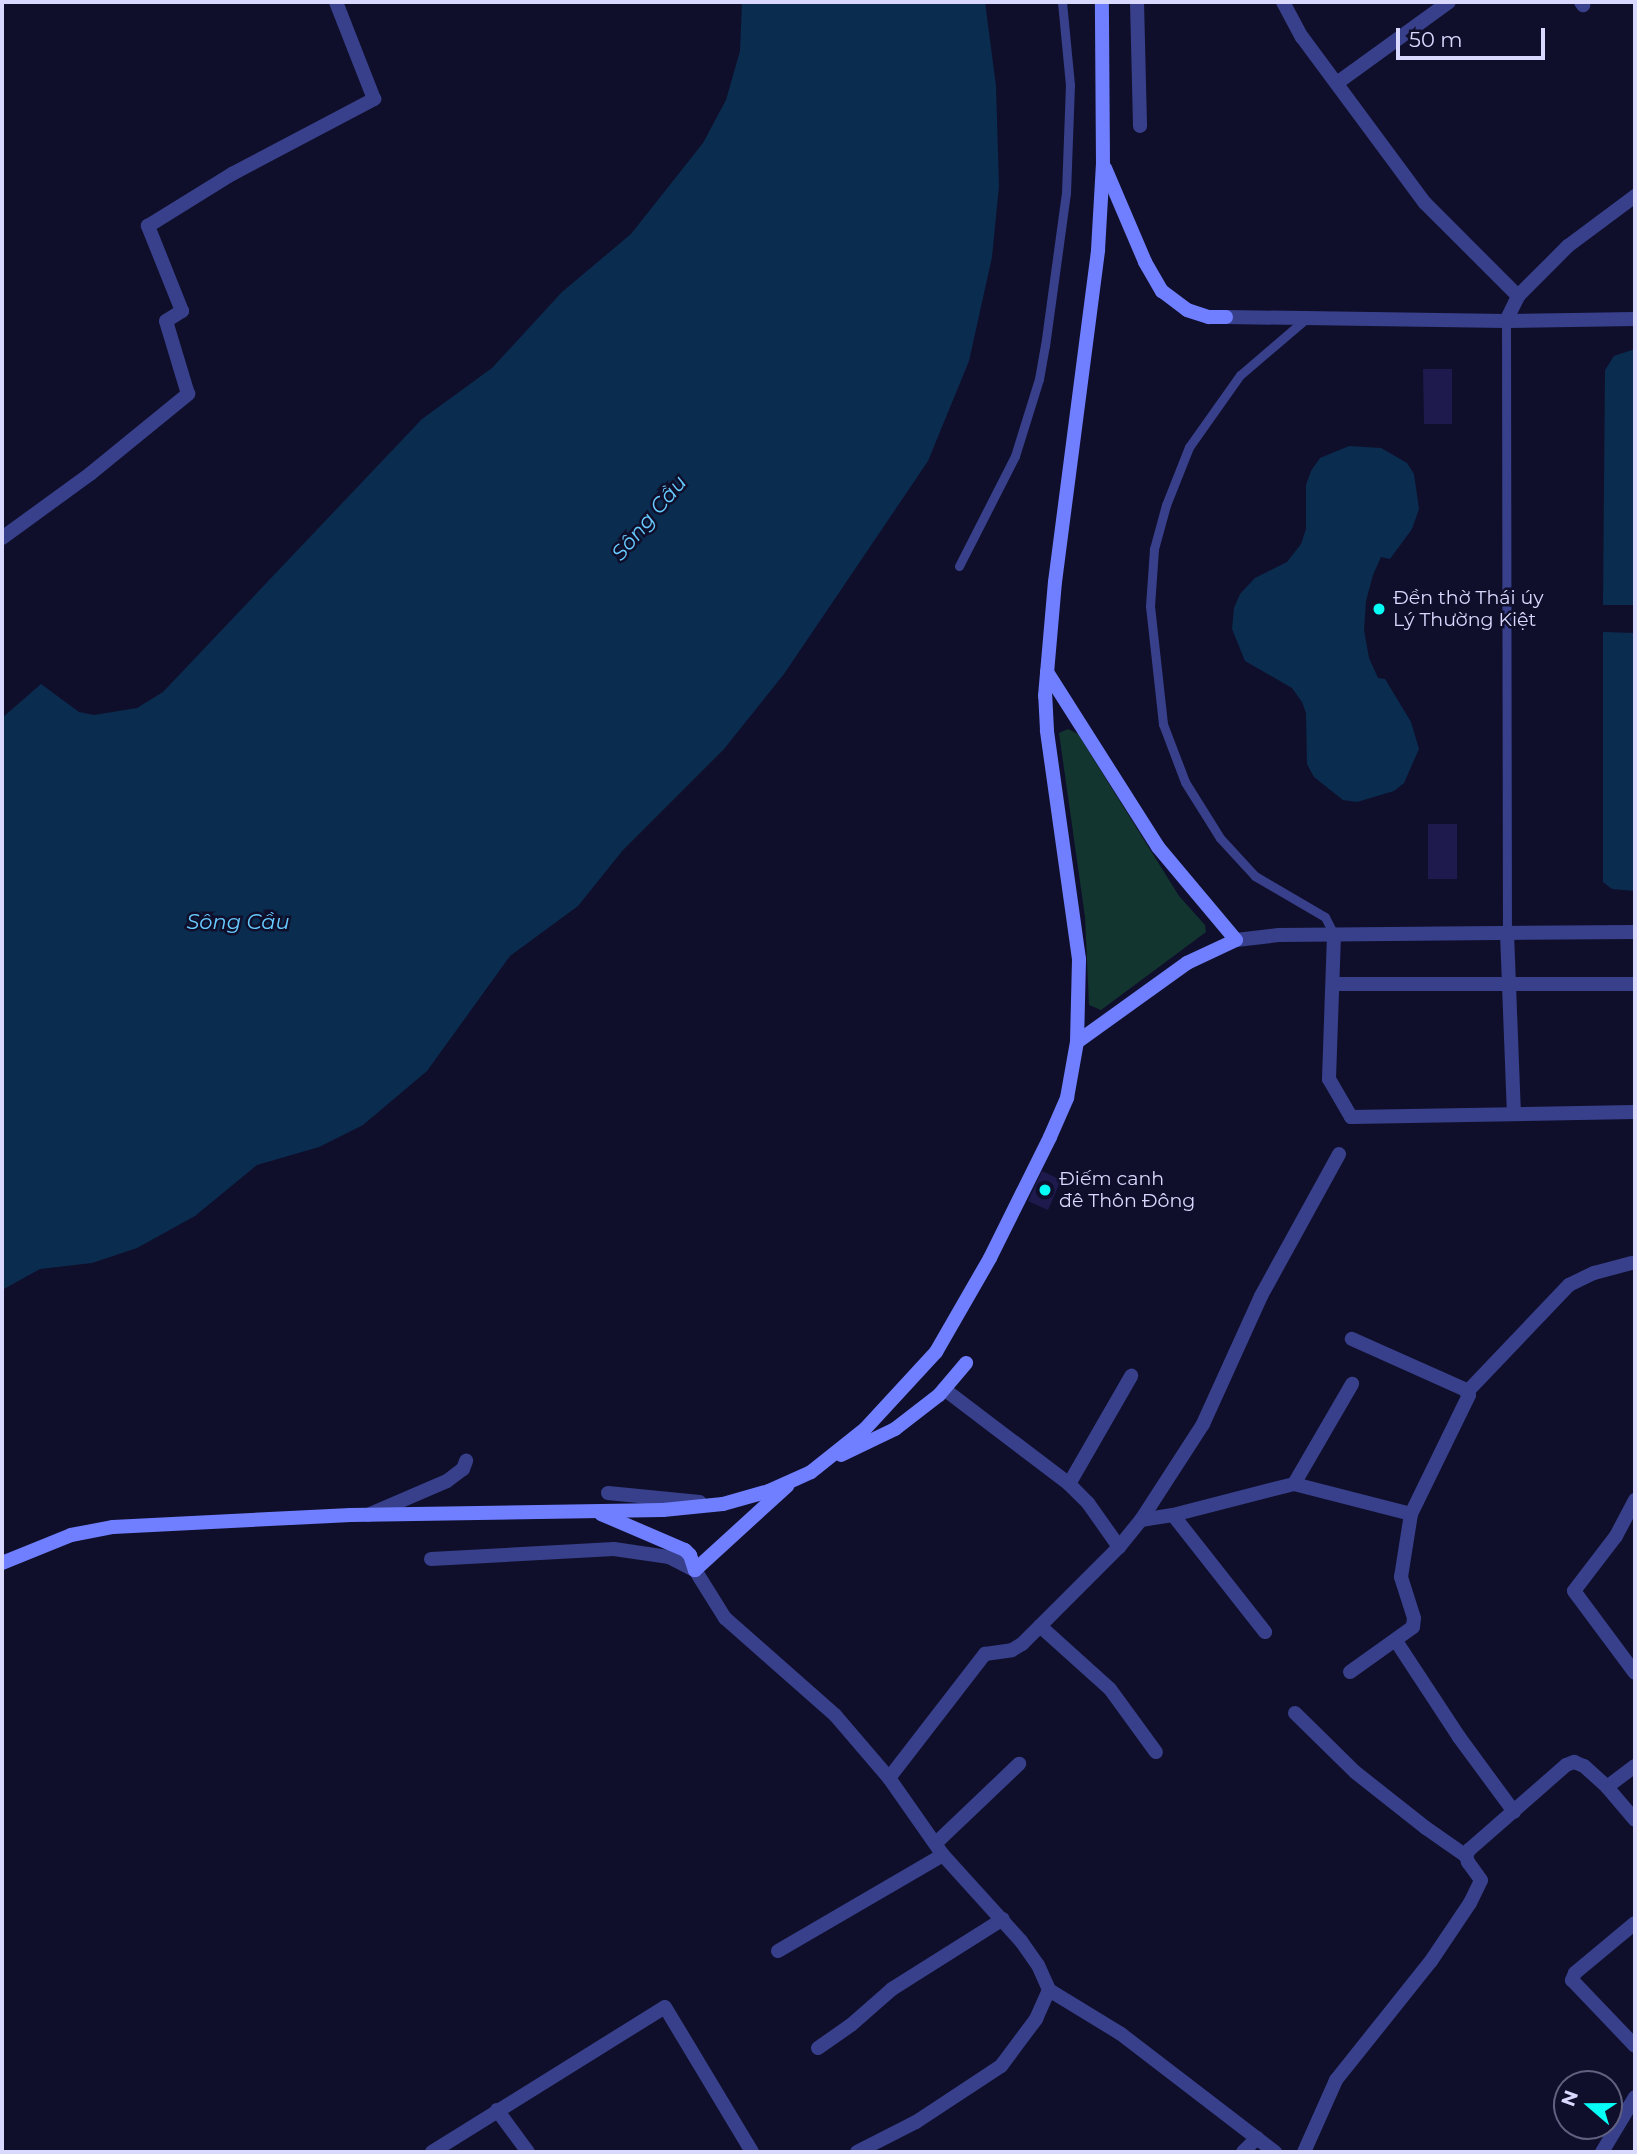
<!DOCTYPE html>
<meta charset="utf-8">
<style>
body{margin:0}
#map{position:relative;width:1637px;height:2154px;overflow:hidden;background:#100f2b;font-family:Montserrat,sans-serif}
div>[style]{position:absolute}
.green>*{inset:0;background:#12352f}
.water>*{inset:0;background:#0a2c4f}
.building>*{inset:0;background:#1e1a4d}
.service>*{height:9px;margin:-4.5px;padding:0 4.5px;transform-origin:4.5px;border-radius:4.5px;background:#38408c}
.minor>*{height:14px;margin:-7px;padding:0 7px;transform-origin:7px;border-radius:7px;background:#38408c}
.tertiary>*{height:14px;margin:-7px;padding:0 7px;transform-origin:7px;border-radius:7px;background:#38408c}
.secondary>*{height:14px;margin:-7px;padding:0 7px;transform-origin:7px;border-radius:7px;background:#707fff}
.dots>*{width:19px;height:19px;translate:-50% -50%;box-sizing:border-box;border:4px solid #100f2b;border-radius:50%}
span{translate:-50% -50%;white-space:nowrap;text-align:center;line-height:1.15;-webkit-text-stroke:5px #100f2b;paint-order:stroke}
.poi-label{font-size:19px;color:#d9d9ff}
.left{translate:0 -50%;text-align:left}
.water-label{font-size:21px;color:#67ccff;font-style:italic}
.frame{position:absolute;inset:0;border:4px solid #d9d9ff;pointer-events:none}
.north{position:absolute;left:1553px;top:2070px;width:70px;height:70px;box-sizing:border-box;background:#100f2b;border:2px solid #606080;border-radius:50%;rotate:290deg;font-size:19px;font-weight:700;line-height:28px;text-align:center;color:#d9d9ff}
.north::after{content:'';display:block;margin:auto;width:24px;height:32px;background:#05fff7;clip-path:polygon(50% 0,100% 100%,50% 72%,0 100%)}
.scale{position:absolute;left:1396px;top:28px;width:149px;height:32px;box-sizing:border-box;border:4px solid #d9d9ff;border-top:0;padding-left:9px;font-size:21px;line-height:24px;white-space:nowrap;color:#d9d9ff;-webkit-text-stroke:5px #100f2b;paint-order:stroke}
</style>
<div id="map">
<div class="green">
<div style="clip-path:polygon(1068px 729px,1078px 734px,1179px 896px,1205px 925px,1206px 932px,1101px 1010px,1089px 1005px,1085px 917px,1059px 733px)"></div>
</div>
<div class="water">
<div style="clip-path:polygon(742px 2px,985px 2px,996px 86px,999px 186px,992px 257px,969px 361px,928px 461px,784px 674px,724px 749px,623px 850px,578px 906px,510px 956px,427px 1071px,363px 1125px,319px 1147px,257px 1165px,195px 1216px,137px 1248px,92px 1263px,40px 1269px,2px 1290px,2px 718px,41px 684px,79px 712px,94px 715px,137px 708px,163px 692px,422px 419px,492px 368px,562px 292px,631px 234px,703px 143px,726px 100px,740px 51px)"></div>
<div style="clip-path:polygon(1635px 349px,1635px 605px,1603px 605px,1605px 370px,1614px 356px)"></div>
<div style="clip-path:polygon(1349px 446px,1381px 448px,1407px 463px,1414px 474px,1419px 509px,1412px 529px,1390px 559px,1381px 557px,1373px 575px,1366px 601px,1364px 630px,1369px 658px,1378px 678px,1385px 679px,1411px 722px,1419px 749px,1404px 783px,1394px 791px,1357px 802px,1343px 800px,1314px 777px,1307px 764px,1306px 713px,1302px 702px,1292px 688px,1245px 661px,1232px 629px,1234px 608px,1240px 594px,1255px 578px,1287px 562px,1301px 544px,1306px 529px,1306px 485px,1311px 471px,1320px 458px)"></div>
<div style="clip-path:polygon(1603px 632px,1635px 633px,1635px 891px,1612px 889px,1603px 882px)"></div>
</div>
<div class="building">
<div style="clip-path:polygon(1423px 369px,1452px 369px,1452px 424px,1424px 424px)"></div>
<div style="clip-path:polygon(1428px 824px,1457px 824px,1457px 879px,1428px 879px)"></div>
<div style="clip-path:polygon(1042px 1171px,1061px 1180px,1048px 1210px,1028px 1201px)"></div>
</div>
<div class="service">
<div style="left:1308px;top:317px;width:89px;rotate:139.5deg"></div>
<div style="left:1240px;top:375px;width:88px;rotate:125.3deg"></div>
<div style="left:1189px;top:447px;width:62px;rotate:111.6deg"></div>
<div style="left:1166px;top:505px;width:46px;rotate:105.3deg"></div>
<div style="left:1154px;top:549px;width:57px;rotate:94deg"></div>
<div style="left:1150px;top:606px;width:119px;rotate:83.7deg"></div>
<div style="left:1163px;top:724px;width:62px;rotate:69.2deg"></div>
<div style="left:1185px;top:782px;width:66px;rotate:58deg"></div>
<div style="left:1220px;top:838px;width:52px;rotate:47.4deg"></div>
<div style="left:1255px;top:876px;width:81px;rotate:30.4deg"></div>
<div style="left:1325px;top:917px;width:20px;rotate:63deg"></div>
<div style="left:1506px;top:321px;width:612px;rotate:89.91deg"></div>
<div style="left:959px;top:566px;width:123px;rotate:-63deg"></div>
<div style="left:1015px;top:456px;width:81px;rotate:-72.7deg"></div>
<div style="left:1039px;top:379px;width:34px;rotate:-80deg"></div>
<div style="left:1045px;top:346px;width:154px;rotate:-82.2deg"></div>
<div style="left:1066px;top:193px;width:108px;rotate:-87.9deg"></div>
<div style="left:1070px;top:85px;width:83px;rotate:-95.5deg"></div>
</div>
<div class="minor">
<div style="left:1137px;top:2px;width:124px;rotate:88.6deg"></div>
<div style="left:1283px;top:2px;width:40px;rotate:62deg"></div>
<div style="left:1302px;top:37px;width:207px;rotate:53.5deg"></div>
<div style="left:1425px;top:203px;width:132px;rotate:45deg"></div>
<div style="left:1581px;top:2px;width:4px;rotate:56deg"></div>
<div style="left:1337px;top:83px;width:138px;rotate:-35.9deg"></div>
<div style="left:1226px;top:317px;width:280px;rotate:0.8deg"></div>
<div style="left:1506px;top:321px;width:129px;rotate:-0.9deg"></div>
<div style="left:1506px;top:321px;width:28px;rotate:-64deg"></div>
<div style="left:1518px;top:296px;width:71px;rotate:-45deg"></div>
<div style="left:1568px;top:246px;width:84px;rotate:-36.7deg"></div>
<div style="left:2px;top:538px;width:109px;rotate:-36deg"></div>
<div style="left:90px;top:474px;width:127px;rotate:-39.2deg"></div>
<div style="left:188px;top:394px;width:76px;rotate:-106.8deg"></div>
<div style="left:166px;top:321px;width:19px;rotate:-32deg"></div>
<div style="left:182px;top:311px;width:92px;rotate:-111.8deg"></div>
<div style="left:148px;top:226px;width:99px;rotate:-31.8deg"></div>
<div style="left:232px;top:174px;width:161px;rotate:-27.8deg"></div>
<div style="left:374px;top:99px;width:104px;rotate:-111.4deg"></div>
<div style="left:1507px;top:933px;width:180px;rotate:87.8deg"></div>
<div style="left:1334px;top:935px;width:144px;rotate:92deg"></div>
<div style="left:1329px;top:1079px;width:44px;rotate:59.9deg"></div>
<div style="left:1351px;top:1117px;width:284px;rotate:-1deg"></div>
<div style="left:1333px;top:984px;width:302px"></div>
<div style="left:944px;top:1389px;width:157px;rotate:37.2deg"></div>
<div style="left:1069px;top:1484px;width:27px;rotate:45deg"></div>
<div style="left:1088px;top:1503px;width:54px;rotate:54.8deg"></div>
<div style="left:1467px;top:1392px;width:148px;rotate:-46.4deg"></div>
<div style="left:1569px;top:1285px;width:28px;rotate:-26deg"></div>
<div style="left:1594px;top:1273px;width:39px;rotate:-15deg"></div>
<div style="left:1069px;top:1484px;width:125px;rotate:-60.1deg"></div>
<div style="left:1294px;top:1484px;width:116px;rotate:-59.9deg"></div>
<div style="left:608px;top:1493px;width:92px;rotate:5.6deg"></div>
<div style="left:1635px;top:1500px;width:41px;rotate:117.8deg"></div>
<div style="left:1616px;top:1536px;width:69px;rotate:127.4deg"></div>
<div style="left:1574px;top:1591px;width:102px;rotate:53.4deg"></div>
<div style="left:368px;top:1515px;width:86px;rotate:-23.3deg"></div>
<div style="left:447px;top:1481px;width:20px;rotate:-37deg"></div>
<div style="left:463px;top:1469px;width:9px;rotate:-69deg"></div>
<div style="left:1173px;top:1515px;width:149px;rotate:51.8deg"></div>
<div style="left:1141px;top:1520px;width:114px;rotate:-57.1deg"></div>
<div style="left:1203px;top:1424px;width:141px;rotate:-65.6deg"></div>
<div style="left:1261px;top:1296px;width:162px;rotate:-61.2deg"></div>
<div style="left:431px;top:1559px;width:183px;rotate:-3.1deg"></div>
<div style="left:614px;top:1549px;width:56px;rotate:8.3deg"></div>
<div style="left:669px;top:1557px;width:29px;rotate:27deg"></div>
<div style="left:695px;top:1570px;width:57px;rotate:58deg"></div>
<div style="left:725px;top:1618px;width:147px;rotate:41.4deg"></div>
<div style="left:835px;top:1715px;width:83px;rotate:49.4deg"></div>
<div style="left:889px;top:1778px;width:94px;rotate:55deg"></div>
<div style="left:943px;top:1855px;width:116px;rotate:47.8deg"></div>
<div style="left:1021px;top:1941px;width:29px;rotate:55deg"></div>
<div style="left:1038px;top:1965px;width:27px;rotate:66deg"></div>
<div style="left:1049px;top:1990px;width:84px;rotate:31.4deg"></div>
<div style="left:1121px;top:2034px;width:194px;rotate:37.5deg"></div>
<div style="left:1040px;top:1626px;width:94px;rotate:42deg"></div>
<div style="left:1110px;top:1689px;width:78px;rotate:53.9deg"></div>
<div style="left:1396px;top:1641px;width:115px;rotate:56.7deg"></div>
<div style="left:1459px;top:1737px;width:93px;rotate:53.7deg"></div>
<div style="left:1350px;top:1672px;width:77px;rotate:-35.5deg"></div>
<div style="left:1413px;top:1627px;width:9px;rotate:-84deg"></div>
<div style="left:1414px;top:1618px;width:43px;rotate:-107.6deg"></div>
<div style="left:1401px;top:1577px;width:64px;rotate:-81deg"></div>
<div style="left:1411px;top:1514px;width:132px;rotate:-64deg"></div>
<div style="left:1469px;top:1395px;width:8px;rotate:-130deg"></div>
<div style="left:1464px;top:1389px;width:123px;rotate:-155.9deg"></div>
<div style="left:1295px;top:1713px;width:84px;rotate:44.5deg"></div>
<div style="left:1355px;top:1772px;width:90px;rotate:38.3deg"></div>
<div style="left:1426px;top:1828px;width:49px;rotate:35deg"></div>
<div style="left:889px;top:1778px;width:157px;rotate:-52.3deg"></div>
<div style="left:985px;top:1654px;width:27px;rotate:-8deg"></div>
<div style="left:1012px;top:1650px;width:12px;rotate:-31deg"></div>
<div style="left:1022px;top:1644px;width:137px;rotate:-45deg"></div>
<div style="left:1119px;top:1547px;width:35px;rotate:-51deg"></div>
<div style="left:1141px;top:1520px;width:32px;rotate:-9deg"></div>
<div style="left:1173px;top:1515px;width:125px;rotate:-14.4deg"></div>
<div style="left:1294px;top:1484px;width:121px;rotate:14.4deg"></div>
<div style="left:1607px;top:1787px;width:35px;rotate:-37deg"></div>
<div style="left:936px;top:1843px;width:115px;rotate:-43.6deg"></div>
<div style="left:1635px;top:1923px;width:78px;rotate:140.2deg"></div>
<div style="left:1575px;top:1973px;width:8px;rotate:113deg"></div>
<div style="left:1572px;top:1980px;width:91px;rotate:46.3deg"></div>
<div style="left:778px;top:1951px;width:191px;rotate:-30.2deg"></div>
<div style="left:818px;top:2048px;width:40px;rotate:-34.9deg"></div>
<div style="left:851px;top:2025px;width:55px;rotate:-41.3deg"></div>
<div style="left:892px;top:1989px;width:131px;rotate:-32.2deg"></div>
<div style="left:497px;top:2110px;width:52px;rotate:53.6deg"></div>
<div style="left:432px;top:2152px;width:274px;rotate:-31.9deg"></div>
<div style="left:665px;top:2007px;width:169px;rotate:59deg"></div>
<div style="left:857px;top:2152px;width:66px;rotate:-27deg"></div>
<div style="left:916px;top:2122px;width:102px;rotate:-33.4deg"></div>
<div style="left:1001px;top:2066px;width:59px;rotate:-53.3deg"></div>
<div style="left:1036px;top:2019px;width:32px;rotate:-66deg"></div>
<div style="left:1243px;top:2152px;width:20px;rotate:-45deg"></div>
<div style="left:1304px;top:2152px;width:79px;rotate:-66deg"></div>
<div style="left:1336px;top:2080px;width:152px;rotate:-51.4deg"></div>
<div style="left:1431px;top:1961px;width:70px;rotate:-56.1deg"></div>
<div style="left:1470px;top:1903px;width:25px;rotate:-64deg"></div>
<div style="left:1481px;top:1880px;width:22px;rotate:-126deg"></div>
<div style="left:1468px;top:1862px;width:6px;rotate:-108deg"></div>
<div style="left:1466px;top:1856px;width:7px;rotate:-63deg"></div>
<div style="left:1469px;top:1850px;width:129px;rotate:-41.2deg"></div>
<div style="left:1566px;top:1765px;width:9px;rotate:-21deg"></div>
<div style="left:1574px;top:1762px;width:11px;rotate:22deg"></div>
<div style="left:1584px;top:1766px;width:31px;rotate:42deg"></div>
<div style="left:1607px;top:1787px;width:43px;rotate:49.7deg"></div>
<div style="left:1602px;top:2152px;width:64px;rotate:-59deg"></div>
</div>
<div class="tertiary">
<div style="left:1236px;top:940px;width:43px;rotate:-6.6deg"></div>
<div style="left:1279px;top:935px;width:356px;rotate:-0.5deg"></div>
</div>
<div class="secondary">
<div style="left:1105px;top:168px;width:102px;rotate:66.9deg"></div>
<div style="left:1145px;top:262px;width:34px;rotate:60deg"></div>
<div style="left:1162px;top:291px;width:31px;rotate:37deg"></div>
<div style="left:1187px;top:310px;width:23px;rotate:18deg"></div>
<div style="left:1209px;top:317px;width:17px"></div>
<div style="left:1047px;top:672px;width:207px;rotate:57.6deg"></div>
<div style="left:1158px;top:847px;width:121px;rotate:50deg"></div>
<div style="left:1236px;top:940px;width:54px;rotate:154.9deg"></div>
<div style="left:1187px;top:963px;width:135px;rotate:144.3deg"></div>
<div style="left:841px;top:1455px;width:60px;rotate:-25.7deg"></div>
<div style="left:895px;top:1429px;width:56px;rotate:-37.7deg"></div>
<div style="left:939px;top:1395px;width:42px;rotate:-49.8deg"></div>
<div style="left:601px;top:1514px;width:91px;rotate:23.2deg"></div>
<div style="left:685px;top:1550px;width:7px;rotate:45deg"></div>
<div style="left:690px;top:1555px;width:16px;rotate:72deg"></div>
<div style="left:695px;top:1570px;width:125px;rotate:-42.4deg"></div>
<div style="left:2px;top:1563px;width:74px;rotate:-22.1deg"></div>
<div style="left:71px;top:1535px;width:43px;rotate:-10.8deg"></div>
<div style="left:113px;top:1527px;width:238px;rotate:-2.9deg"></div>
<div style="left:351px;top:1515px;width:312px;rotate:-0.9deg"></div>
<div style="left:663px;top:1510px;width:60px;rotate:-5.7deg"></div>
<div style="left:723px;top:1504px;width:48px;rotate:-15.8deg"></div>
<div style="left:769px;top:1491px;width:46px;rotate:-24.3deg"></div>
<div style="left:811px;top:1472px;width:69px;rotate:-38.5deg"></div>
<div style="left:865px;top:1429px;width:105px;rotate:-47.3deg"></div>
<div style="left:936px;top:1352px;width:108px;rotate:-60.1deg"></div>
<div style="left:990px;top:1258px;width:135px;rotate:-63.6deg"></div>
<div style="left:1050px;top:1137px;width:43px;rotate:-66.4deg"></div>
<div style="left:1067px;top:1098px;width:57px;rotate:-79.9deg"></div>
<div style="left:1077px;top:1042px;width:83px;rotate:-88.6deg"></div>
<div style="left:1079px;top:959px;width:231px;rotate:-98deg"></div>
<div style="left:1047px;top:730px;width:34px;rotate:-93deg"></div>
<div style="left:1045px;top:696px;width:114px;rotate:-85deg"></div>
<div style="left:1055px;top:582px;width:335px;rotate:-82.6deg"></div>
<div style="left:1098px;top:250px;width:86px;rotate:-86.7deg"></div>
<div style="left:1103px;top:164px;width:162px;rotate:-90.4deg"></div>
</div>
<div class="dots">
<div style="left:1379px;top:609px;background:#05fff7"></div>
<div style="left:1045px;top:1190px;background:#05fff7"></div>
</div>
<div class="poi-label">
<span class="left" style="left:1393px;top:609px">Đền thờ Thái úy<br>Lý Thường Kiệt</span>
<span class="left" style="left:1059px;top:1190px">Điếm canh<br>đê Thôn Đông</span>
</div>
<div class="water-label">
<span style="left:649px;top:518px;rotate:-50deg">Sông Cầu</span>
<span style="left:238px;top:922px">Sông Cầu</span>
</div>
<div class="frame"></div>
<div class="north">N</div>
<div class="scale">50 m</div>
</div>
